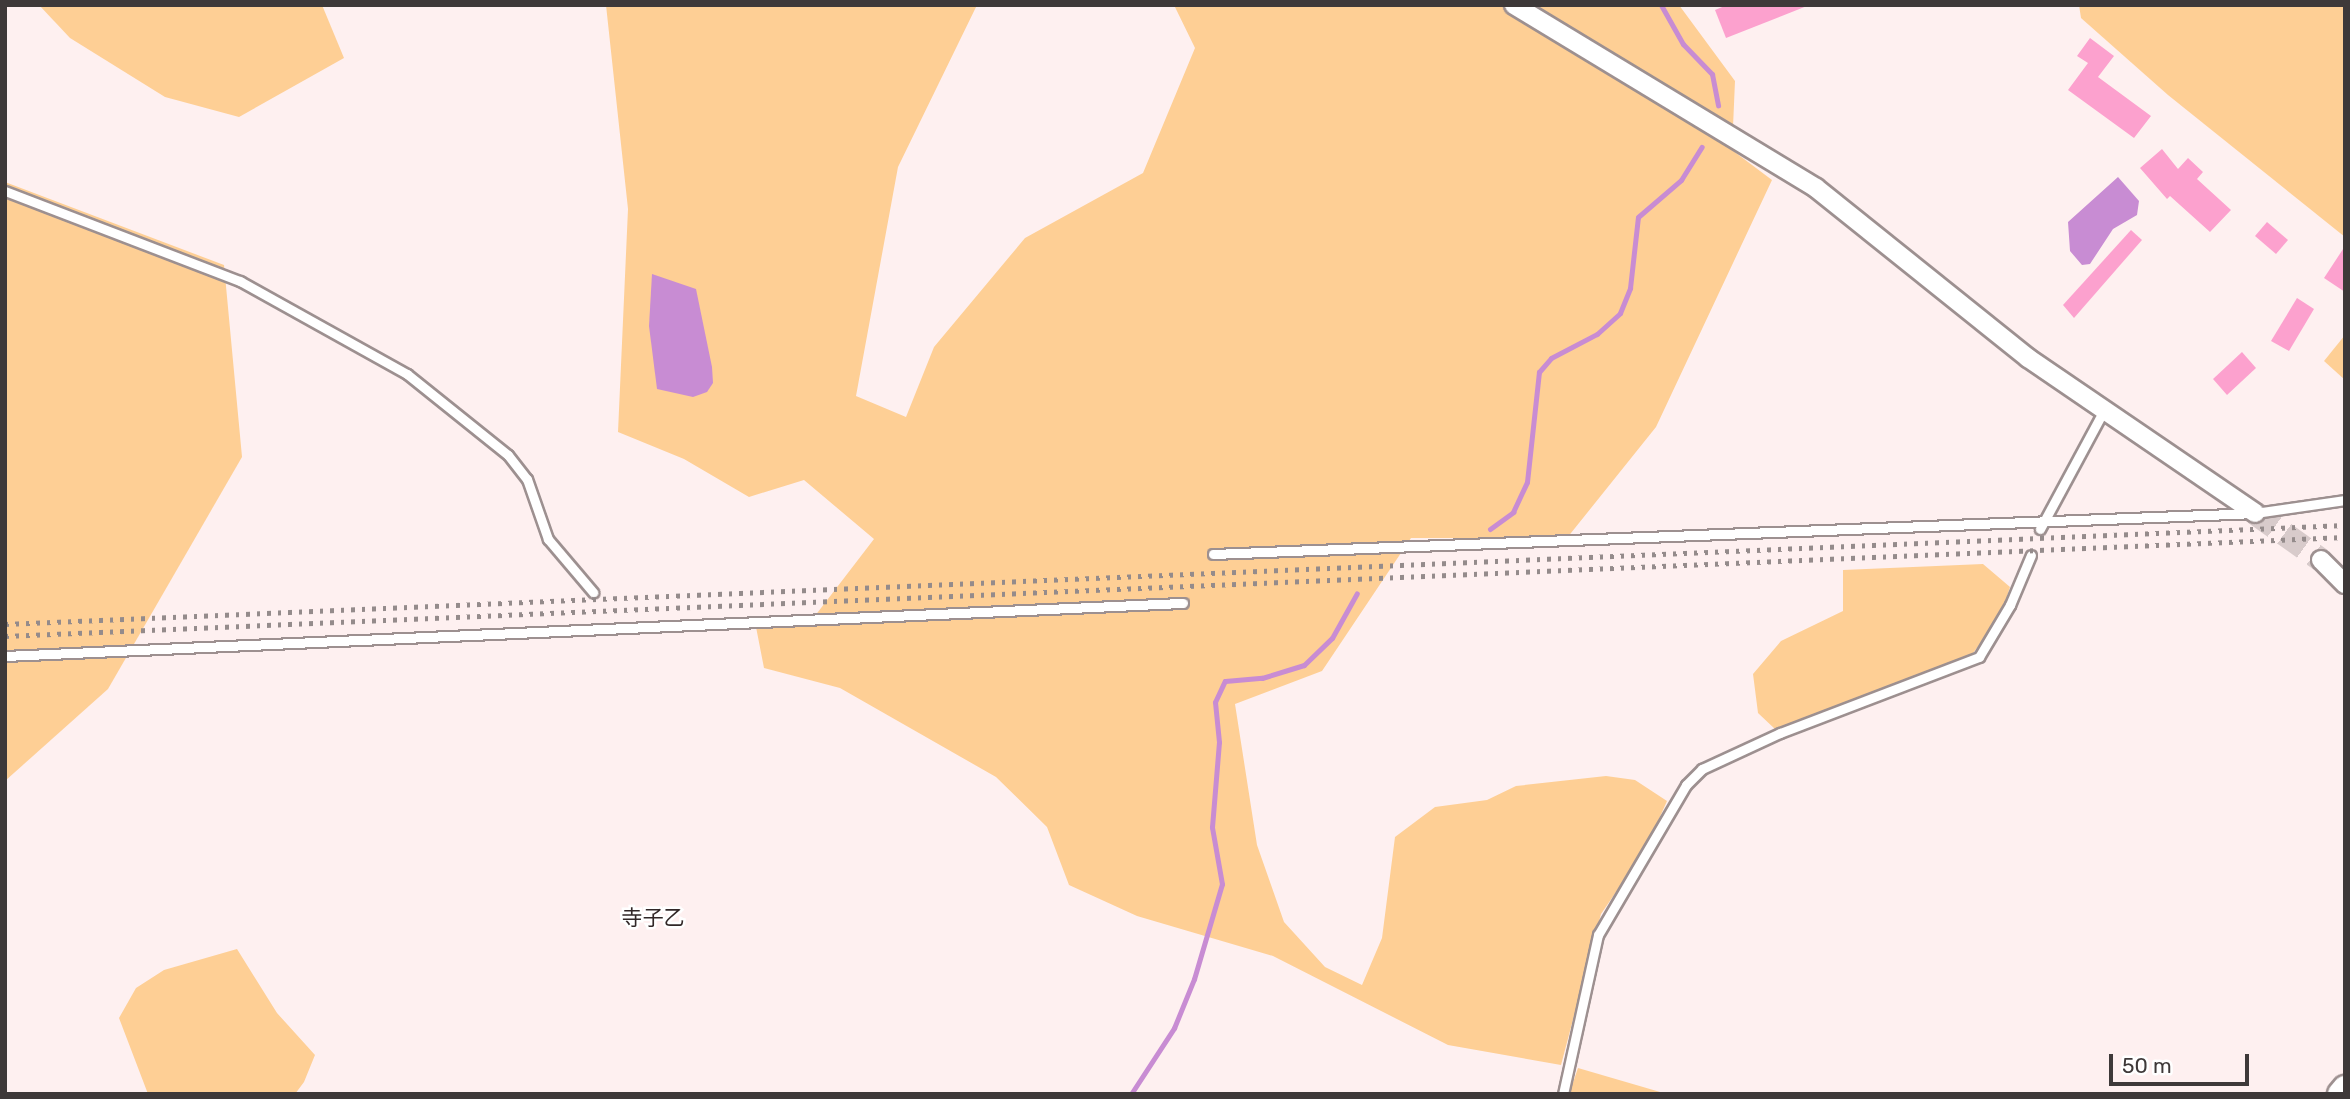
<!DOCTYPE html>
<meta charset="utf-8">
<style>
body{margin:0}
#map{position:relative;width:2350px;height:1099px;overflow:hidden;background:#fef0f0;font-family:Rubik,"Noto Sans JP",sans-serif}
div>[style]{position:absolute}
.green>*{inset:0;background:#fecf95}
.water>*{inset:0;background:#c88cd3}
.stream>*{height:5px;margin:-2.5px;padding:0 2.5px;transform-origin:2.5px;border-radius:2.5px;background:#c88cd3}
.building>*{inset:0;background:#fca1ce}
.secondary-tunnel>*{height:24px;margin-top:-12px;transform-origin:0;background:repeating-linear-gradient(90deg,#d8cbcb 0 24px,transparent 0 36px)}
.roads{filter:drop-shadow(2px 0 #9d9090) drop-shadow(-2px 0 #9d9090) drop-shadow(0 2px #9d9090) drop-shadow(0 -2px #9d9090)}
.lane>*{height:9px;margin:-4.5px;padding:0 4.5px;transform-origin:4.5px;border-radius:4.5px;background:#fff}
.street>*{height:18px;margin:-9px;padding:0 9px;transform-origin:9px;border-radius:9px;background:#fff}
.secondary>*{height:24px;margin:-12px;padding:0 12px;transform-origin:12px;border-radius:12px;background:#fff}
.rail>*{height:5px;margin-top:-2.5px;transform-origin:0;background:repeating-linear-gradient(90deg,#948b8b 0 3.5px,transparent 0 10.5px)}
span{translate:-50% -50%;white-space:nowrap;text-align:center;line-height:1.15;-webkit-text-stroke:5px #fff;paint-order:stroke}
.quarter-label{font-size:21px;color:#312727}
.frame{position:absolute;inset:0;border:7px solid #3e3939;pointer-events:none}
.scale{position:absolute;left:2109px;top:1054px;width:140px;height:32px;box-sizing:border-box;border:4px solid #3e3939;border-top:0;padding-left:9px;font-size:21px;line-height:24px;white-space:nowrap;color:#3e3939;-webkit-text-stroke:5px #fff;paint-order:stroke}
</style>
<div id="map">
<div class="green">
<div style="clip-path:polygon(39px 5px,322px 5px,344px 58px,239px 117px,165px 97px,70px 38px)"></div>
<div style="clip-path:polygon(606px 5px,977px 5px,898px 167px,856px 396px,906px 417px,934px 347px,1025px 238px,1143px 173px,1195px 48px,1174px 5px,1679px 5px,1735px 81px,1732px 150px,1772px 180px,1656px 427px,1567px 538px,1411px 538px,1322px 671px,1235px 704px,1257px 845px,1284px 922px,1325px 967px,1362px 985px,1382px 938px,1395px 837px,1435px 807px,1487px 800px,1516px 786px,1606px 776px,1635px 780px,1667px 801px,1646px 848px,1601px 914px,1561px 1065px,1448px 1045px,1273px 956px,1137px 916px,1069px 885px,1047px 827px,996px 777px,840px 688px,764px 668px,756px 627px,808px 625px,874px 539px,804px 480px,749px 497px,684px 459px,618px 432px,628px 209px)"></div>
<div style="clip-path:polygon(2079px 5px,2345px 5px,2345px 237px,2168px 95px,2081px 18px)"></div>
<div style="clip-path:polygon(5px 182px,224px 265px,242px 457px,108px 689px,5px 781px)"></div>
<div style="clip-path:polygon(2345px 335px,2345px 380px,2324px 361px)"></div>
<div style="clip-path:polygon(1983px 564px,2010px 587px,2001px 615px,1971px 656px,1776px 730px,1758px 713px,1753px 674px,1781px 641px,1843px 611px,1843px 570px)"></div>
<div style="clip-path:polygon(237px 949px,277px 1013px,315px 1055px,304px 1082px,295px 1094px,148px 1094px,119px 1018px,136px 988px,164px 970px)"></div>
<div style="clip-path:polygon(1578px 1068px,1667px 1094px,1569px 1094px)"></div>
</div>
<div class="water">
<div style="clip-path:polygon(2118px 177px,2139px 201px,2137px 215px,2113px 229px,2090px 264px,2082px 265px,2070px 251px,2068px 222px)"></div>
<div style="clip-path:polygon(652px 274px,696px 289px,712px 367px,713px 383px,707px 392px,693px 397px,657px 389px,649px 326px)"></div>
</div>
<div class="stream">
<div style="left:1661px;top:5px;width:45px;rotate:60.6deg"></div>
<div style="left:1683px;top:44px;width:42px;rotate:46deg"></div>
<div style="left:1712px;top:74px;width:32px;rotate:79deg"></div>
<div style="left:1490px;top:529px;width:29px;rotate:-36deg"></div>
<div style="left:1513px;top:512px;width:33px;rotate:-65deg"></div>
<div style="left:1527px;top:482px;width:111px;rotate:-83.8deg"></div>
<div style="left:1539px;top:372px;width:18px;rotate:-49deg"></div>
<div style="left:1551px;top:358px;width:52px;rotate:-27.6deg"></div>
<div style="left:1597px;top:334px;width:31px;rotate:-42deg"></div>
<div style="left:1620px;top:313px;width:27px;rotate:-68deg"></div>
<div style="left:1630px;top:288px;width:71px;rotate:-83.6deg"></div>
<div style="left:1638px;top:217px;width:57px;rotate:-40.7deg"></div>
<div style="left:1681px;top:180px;width:39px;rotate:-58deg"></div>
<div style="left:1131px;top:1094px;width:79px;rotate:-56.9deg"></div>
<div style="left:1174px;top:1028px;width:53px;rotate:-67.8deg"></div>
<div style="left:1194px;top:979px;width:99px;rotate:-73.6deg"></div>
<div style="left:1222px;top:884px;width:58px;rotate:-100deg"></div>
<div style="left:1212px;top:827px;width:85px;rotate:-85.3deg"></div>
<div style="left:1219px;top:742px;width:40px;rotate:-95.7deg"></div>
<div style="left:1215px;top:702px;width:23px;rotate:-65deg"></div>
<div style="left:1225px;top:681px;width:37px;rotate:-5deg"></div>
<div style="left:1262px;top:678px;width:44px;rotate:-17.2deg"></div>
<div style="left:1304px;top:665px;width:39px;rotate:-44deg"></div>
<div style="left:1332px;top:638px;width:51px;rotate:-60.9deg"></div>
</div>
<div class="building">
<div style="clip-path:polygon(1727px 5px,1806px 5px,1807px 6px,1726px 38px,1715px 10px)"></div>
<div style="clip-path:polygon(2090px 38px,2114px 56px,2098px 77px,2151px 116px,2134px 138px,2068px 90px,2088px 63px,2077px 56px)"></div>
<div style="clip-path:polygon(2162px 149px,2178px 169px,2188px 158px,2203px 172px,2197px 179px,2231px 210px,2210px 232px,2170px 196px,2167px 199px,2140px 168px)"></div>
<div style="clip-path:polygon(2267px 222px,2288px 240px,2276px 254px,2255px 236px)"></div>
<div style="clip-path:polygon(2131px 230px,2142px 240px,2074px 318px,2063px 305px)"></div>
<div style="clip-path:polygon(2345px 246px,2345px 292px,2324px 278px)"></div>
<div style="clip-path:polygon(2297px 298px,2314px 309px,2289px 351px,2271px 341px)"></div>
<div style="clip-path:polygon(2242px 352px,2256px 368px,2227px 395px,2213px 379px)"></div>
</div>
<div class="secondary-tunnel">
<div style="left:2255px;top:513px;width:81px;rotate:35.5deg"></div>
</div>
<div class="roads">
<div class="lane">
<div style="left:5px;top:191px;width:252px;rotate:21deg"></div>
<div style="left:240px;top:281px;width:191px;rotate:29.1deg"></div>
<div style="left:407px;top:374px;width:129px;rotate:38.7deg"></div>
<div style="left:508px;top:455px;width:31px;rotate:52deg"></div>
<div style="left:527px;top:479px;width:64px;rotate:70.7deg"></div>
<div style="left:548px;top:539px;width:70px;rotate:49.7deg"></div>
<div style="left:2040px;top:529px;width:135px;rotate:-61.7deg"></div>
<div style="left:1213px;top:554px;width:1043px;rotate:-2.25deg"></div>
<div style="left:2255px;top:513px;width:91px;rotate:-8.2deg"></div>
<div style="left:5px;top:656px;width:1179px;rotate:-2.58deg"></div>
<div style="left:1563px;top:1094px;width:163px;rotate:-77.6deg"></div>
<div style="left:1598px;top:935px;width:174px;rotate:-59.6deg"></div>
<div style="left:1686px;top:785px;width:23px;rotate:-45deg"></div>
<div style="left:1702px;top:769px;width:86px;rotate:-24.8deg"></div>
<div style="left:1780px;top:733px;width:213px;rotate:-20.9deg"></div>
<div style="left:1979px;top:657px;width:61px;rotate:-59.2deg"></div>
<div style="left:2010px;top:605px;width:54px;rotate:-67.2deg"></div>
</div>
<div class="street">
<div style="left:1514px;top:5px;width:353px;rotate:31.2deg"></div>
<div style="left:1816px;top:188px;width:272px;rotate:38.7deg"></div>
<div style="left:2028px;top:358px;width:275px;rotate:34.3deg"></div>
<div style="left:2321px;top:560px;width:34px;rotate:45deg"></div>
</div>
<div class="secondary">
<div style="left:2340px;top:1094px;width:8px;rotate:-50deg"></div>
</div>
</div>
<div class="rail">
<div style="left:5px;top:624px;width:2342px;rotate:-2.42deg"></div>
<div style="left:5px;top:636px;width:2342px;rotate:-2.42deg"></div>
</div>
<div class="quarter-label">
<span style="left:653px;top:918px">寺子乙</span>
</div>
<div class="frame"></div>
<div class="scale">50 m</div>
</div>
